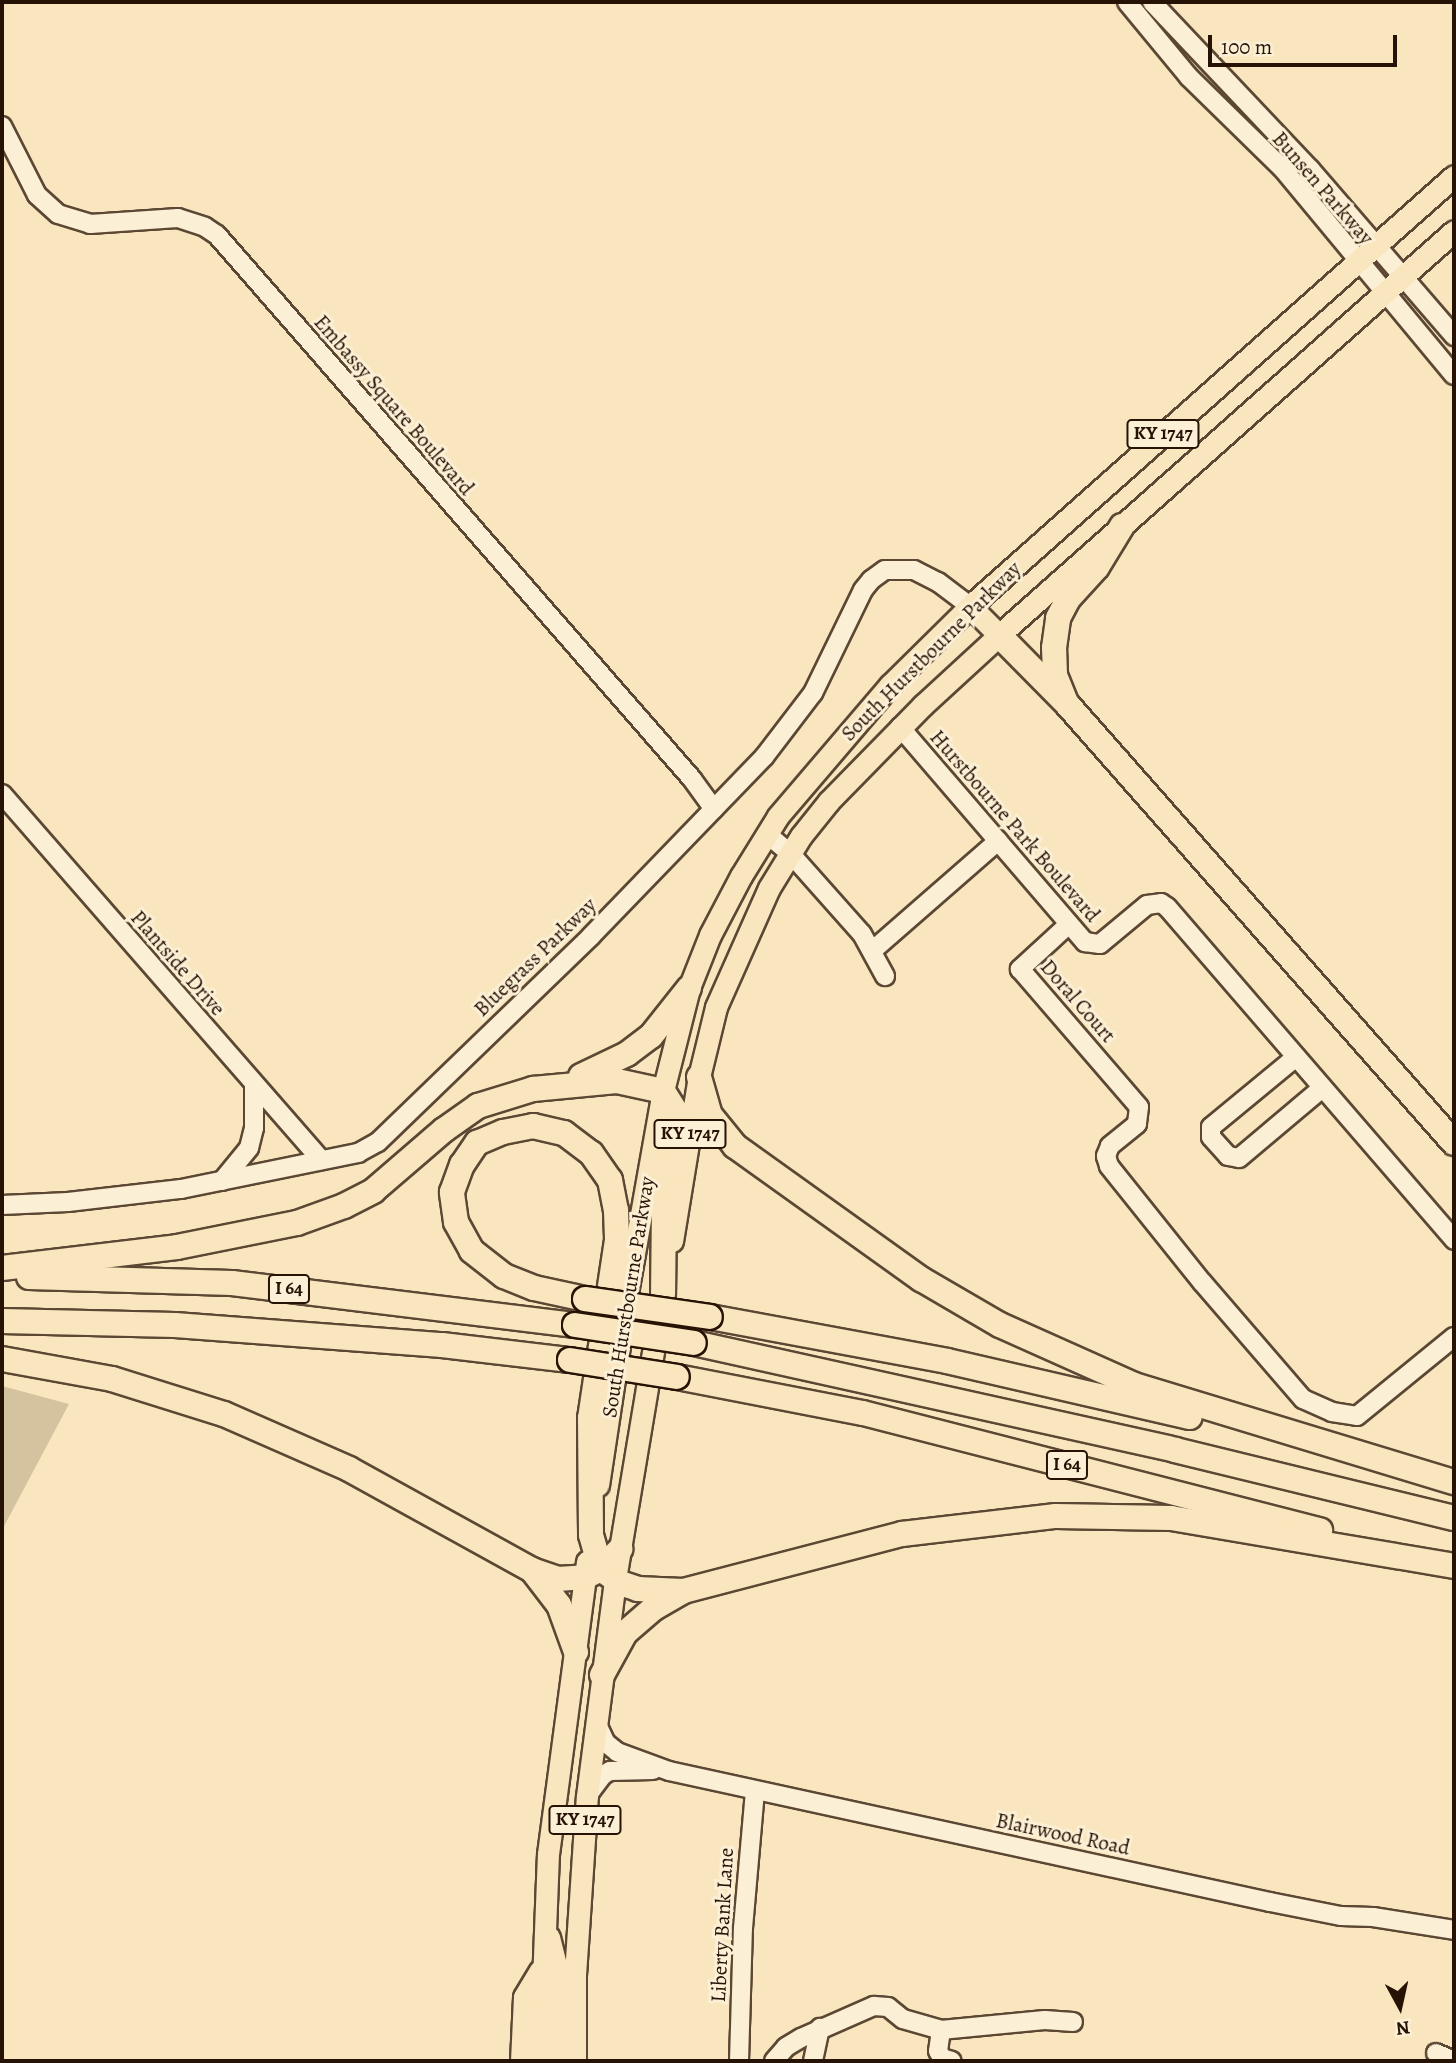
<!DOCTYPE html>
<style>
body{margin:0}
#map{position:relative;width:1456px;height:2063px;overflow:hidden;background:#f9e6be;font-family:Alegreya,serif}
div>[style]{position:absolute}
.green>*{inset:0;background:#d5c29f}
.roads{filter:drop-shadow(2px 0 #5c4734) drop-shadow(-2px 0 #5c4734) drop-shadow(0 2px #5c4734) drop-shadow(0 -2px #5c4734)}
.minor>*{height:18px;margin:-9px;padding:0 9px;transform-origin:9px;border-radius:9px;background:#fbefd5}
.major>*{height:21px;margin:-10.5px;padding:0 10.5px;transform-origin:10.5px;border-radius:10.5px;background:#f9e6be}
.highway>*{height:24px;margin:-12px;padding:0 12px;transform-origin:12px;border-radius:12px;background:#f9e6be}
.bridges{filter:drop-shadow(2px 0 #271206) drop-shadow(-2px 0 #271206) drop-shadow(0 2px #271206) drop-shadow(0 -2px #271206)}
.highway-bridge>*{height:24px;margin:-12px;padding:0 12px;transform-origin:12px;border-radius:12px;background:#f9e6be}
span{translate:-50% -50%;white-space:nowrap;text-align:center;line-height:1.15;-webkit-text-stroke:6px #fbefd5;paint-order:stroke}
.shield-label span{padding:2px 5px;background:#fbefd5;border:2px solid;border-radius:5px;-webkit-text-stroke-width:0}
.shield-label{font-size:19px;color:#271206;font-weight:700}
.street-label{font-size:21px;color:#271206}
.frame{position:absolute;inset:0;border:4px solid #271206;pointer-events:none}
.north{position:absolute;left:1365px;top:1972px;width:70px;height:70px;-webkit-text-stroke:5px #fbefd5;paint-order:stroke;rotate:172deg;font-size:19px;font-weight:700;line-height:28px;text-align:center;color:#271206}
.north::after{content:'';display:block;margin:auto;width:24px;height:32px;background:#271206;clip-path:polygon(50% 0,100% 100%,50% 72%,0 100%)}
.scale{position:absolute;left:1208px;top:35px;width:189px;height:32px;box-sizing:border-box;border:4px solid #271206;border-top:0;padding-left:9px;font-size:21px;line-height:24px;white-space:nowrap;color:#271206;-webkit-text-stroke:5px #fbefd5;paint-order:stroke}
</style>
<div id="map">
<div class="green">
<div style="clip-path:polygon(2px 1386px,69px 1404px,2px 1530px)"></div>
</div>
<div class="roads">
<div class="minor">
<div style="left:1127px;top:2px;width:97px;rotate:50.4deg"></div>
<div style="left:1189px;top:77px;width:130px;rotate:44.4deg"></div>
<div style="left:1282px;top:168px;width:269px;rotate:50.3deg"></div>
<div style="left:1152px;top:2px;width:230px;rotate:46.6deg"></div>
<div style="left:1310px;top:169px;width:221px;rotate:49.2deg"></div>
<div style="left:2px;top:126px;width:77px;rotate:63.1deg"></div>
<div style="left:37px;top:195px;width:28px;rotate:42deg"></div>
<div style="left:58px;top:214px;width:34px;rotate:17deg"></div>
<div style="left:90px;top:224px;width:88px;rotate:-3.9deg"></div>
<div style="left:178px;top:218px;width:28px;rotate:18deg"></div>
<div style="left:205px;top:227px;width:14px;rotate:34deg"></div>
<div style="left:217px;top:235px;width:722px;rotate:48.87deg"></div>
<div style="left:692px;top:779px;width:37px;rotate:54deg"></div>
<div style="left:900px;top:727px;width:284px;rotate:49.3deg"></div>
<div style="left:1085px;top:942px;width:15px;rotate:8deg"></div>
<div style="left:1100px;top:944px;width:61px;rotate:-39.7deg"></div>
<div style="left:1147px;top:905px;width:14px;rotate:-8deg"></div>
<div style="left:1161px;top:903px;width:7px;rotate:34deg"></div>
<div style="left:1167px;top:907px;width:440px;rotate:49.2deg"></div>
<div style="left:2px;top:794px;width:486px;rotate:48.9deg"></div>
<div style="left:767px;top:834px;width:30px;rotate:40deg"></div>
<div style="left:790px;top:853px;width:108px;rotate:48.4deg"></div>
<div style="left:862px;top:934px;width:48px;rotate:61.3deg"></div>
<div style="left:1069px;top:924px;width:67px;rotate:137.4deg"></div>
<div style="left:1020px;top:969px;width:182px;rotate:49.2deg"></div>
<div style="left:1139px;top:1107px;width:17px;rotate:97deg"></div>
<div style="left:1137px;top:1124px;width:35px;rotate:141deg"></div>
<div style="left:1110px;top:1146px;width:11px;rotate:112deg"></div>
<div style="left:1106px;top:1156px;width:10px;rotate:73deg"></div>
<div style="left:1109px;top:1166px;width:149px;rotate:51.3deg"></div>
<div style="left:1202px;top:1282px;width:155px;rotate:49.2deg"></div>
<div style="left:1303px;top:1399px;width:32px;rotate:24deg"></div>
<div style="left:1332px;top:1412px;width:25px;rotate:9deg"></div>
<div style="left:1357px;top:1416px;width:125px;rotate:-39.2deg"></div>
<div style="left:873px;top:950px;width:166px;rotate:-41.1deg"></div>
<div style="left:1296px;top:1057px;width:110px;rotate:140.5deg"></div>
<div style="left:1211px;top:1127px;width:10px;rotate:90deg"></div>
<div style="left:1211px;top:1137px;width:25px;rotate:48deg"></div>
<div style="left:1228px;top:1156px;width:11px;rotate:10deg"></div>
<div style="left:1239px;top:1158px;width:109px;rotate:-40.1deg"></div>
<div style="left:222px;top:1181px;width:43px;rotate:-50.7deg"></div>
<div style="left:249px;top:1148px;width:21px;rotate:-76deg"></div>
<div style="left:254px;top:1128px;width:41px;rotate:-90deg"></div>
<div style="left:2px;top:1205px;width:66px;rotate:-2.6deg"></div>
<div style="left:68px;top:1202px;width:114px;rotate:-6.6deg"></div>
<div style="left:181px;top:1189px;width:181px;rotate:-11.5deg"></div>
<div style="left:358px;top:1153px;width:23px;rotate:-29deg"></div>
<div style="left:378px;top:1142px;width:296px;rotate:-44deg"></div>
<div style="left:591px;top:936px;width:249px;rotate:-46deg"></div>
<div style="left:764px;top:757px;width:81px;rotate:-52.6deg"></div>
<div style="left:813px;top:693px;width:114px;rotate:-64.1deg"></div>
<div style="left:863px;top:590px;width:13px;rotate:-51deg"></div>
<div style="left:871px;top:580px;width:17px;rotate:-36deg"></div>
<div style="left:885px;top:570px;width:29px"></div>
<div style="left:914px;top:570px;width:27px;rotate:27deg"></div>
<div style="left:938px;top:582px;width:40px;rotate:37deg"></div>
<div style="left:596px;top:1722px;width:23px;rotate:65deg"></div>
<div style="left:606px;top:1743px;width:14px;rotate:39deg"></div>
<div style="left:617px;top:1752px;width:55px;rotate:20.1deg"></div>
<div style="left:669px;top:1771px;width:615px;rotate:12.3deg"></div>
<div style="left:1270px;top:1902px;width:72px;rotate:11.2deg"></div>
<div style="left:1341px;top:1916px;width:32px;rotate:2deg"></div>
<div style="left:1373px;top:1917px;width:82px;rotate:9.1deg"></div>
<div style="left:587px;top:1796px;width:26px;rotate:-53deg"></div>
<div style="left:603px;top:1775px;width:8px;rotate:-30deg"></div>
<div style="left:610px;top:1771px;width:43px;rotate:-1.3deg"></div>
<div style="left:941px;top:2030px;width:21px;rotate:98deg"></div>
<div style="left:938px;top:2051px;width:8px;rotate:60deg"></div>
<div style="left:942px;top:2058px;width:10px;rotate:17deg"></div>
<div style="left:1436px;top:2053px;width:19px;rotate:25deg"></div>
<div style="left:739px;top:2061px;width:133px;rotate:-88.3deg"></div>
<div style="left:743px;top:1928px;width:137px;rotate:-85deg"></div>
<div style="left:774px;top:2061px;width:18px;rotate:-49deg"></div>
<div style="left:786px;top:2047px;width:17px;rotate:-31deg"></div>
<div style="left:801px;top:2038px;width:80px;rotate:-23.7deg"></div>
<div style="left:874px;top:2006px;width:14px;rotate:4deg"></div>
<div style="left:888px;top:2007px;width:19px;rotate:39deg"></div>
<div style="left:903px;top:2019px;width:40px;rotate:16deg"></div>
<div style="left:941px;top:2030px;width:104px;rotate:-5.5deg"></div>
<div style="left:1045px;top:2020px;width:28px;rotate:4deg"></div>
<div style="left:813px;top:2061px;width:34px;rotate:-78deg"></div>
</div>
<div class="major">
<div style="left:970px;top:606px;width:41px;rotate:45deg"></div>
<div style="left:672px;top:1241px;width:166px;rotate:-80.7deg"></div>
<div style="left:699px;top:1077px;width:72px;rotate:-76.3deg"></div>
<div style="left:716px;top:1007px;width:130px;rotate:-66deg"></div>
<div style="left:769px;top:888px;width:61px;rotate:-58.4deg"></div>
<div style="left:801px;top:836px;width:45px;rotate:-51.3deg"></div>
<div style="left:829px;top:801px;width:134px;rotate:-45.6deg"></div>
<div style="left:923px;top:705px;width:103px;rotate:-42.6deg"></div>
<div style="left:999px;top:635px;width:608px;rotate:-41.6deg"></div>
<div style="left:598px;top:1485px;width:194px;rotate:-81.4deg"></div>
<div style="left:627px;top:1293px;width:205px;rotate:-79.9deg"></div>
<div style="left:663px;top:1091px;width:106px;rotate:-75.8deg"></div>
<div style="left:689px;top:988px;width:57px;rotate:-68.4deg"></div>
<div style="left:710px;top:935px;width:67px;rotate:-62.3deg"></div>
<div style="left:741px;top:876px;width:70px;rotate:-58.3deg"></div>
<div style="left:778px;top:816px;width:172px;rotate:-49.5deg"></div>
<div style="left:890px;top:685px;width:112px;rotate:-44.6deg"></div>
<div style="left:970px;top:606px;width:647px;rotate:-41.62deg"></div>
<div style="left:549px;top:1937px;width:33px;rotate:76deg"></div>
<div style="left:557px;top:1969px;width:92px;rotate:89.4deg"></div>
<div style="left:521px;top:2061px;width:64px;rotate:-87.3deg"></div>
<div style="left:524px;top:1997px;width:31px;rotate:-59deg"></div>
<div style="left:540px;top:2061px;width:207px;rotate:-87.8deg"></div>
<div style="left:548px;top:1854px;width:295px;rotate:-82.4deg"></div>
<div style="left:575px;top:2061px;width:86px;rotate:-90deg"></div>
<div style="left:575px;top:1975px;width:179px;rotate:-86.2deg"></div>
<div style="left:587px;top:1796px;width:219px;rotate:-82.6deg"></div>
<div style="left:615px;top:1579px;width:290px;rotate:-80.5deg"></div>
</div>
<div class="highway">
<div style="left:999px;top:635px;width:97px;rotate:45.4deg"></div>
<div style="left:1067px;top:704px;width:585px;rotate:48.6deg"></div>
<div style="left:1065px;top:700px;width:27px;rotate:-112deg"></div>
<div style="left:1055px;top:675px;width:27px;rotate:-92deg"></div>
<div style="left:1054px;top:648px;width:30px;rotate:-82deg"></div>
<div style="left:1058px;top:618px;width:21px;rotate:-62deg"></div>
<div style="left:1068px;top:599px;width:43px;rotate:-47.8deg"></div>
<div style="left:1097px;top:567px;width:48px;rotate:-58.6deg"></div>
<div style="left:581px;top:1076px;width:51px;rotate:-25.6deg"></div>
<div style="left:627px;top:1054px;width:30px;rotate:-37deg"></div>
<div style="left:651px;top:1036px;width:61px;rotate:-51.6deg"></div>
<div style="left:699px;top:1077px;width:40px;rotate:74deg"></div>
<div style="left:710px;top:1115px;width:40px;rotate:51deg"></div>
<div style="left:735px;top:1146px;width:229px;rotate:35.6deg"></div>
<div style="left:921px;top:1279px;width:91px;rotate:30.2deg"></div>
<div style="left:1000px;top:1325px;width:147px;rotate:24.1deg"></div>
<div style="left:1134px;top:1385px;width:334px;rotate:16.9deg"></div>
<div style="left:2px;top:1268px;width:176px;rotate:-6.8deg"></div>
<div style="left:177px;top:1247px;width:122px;rotate:-11.3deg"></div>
<div style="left:297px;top:1223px;width:50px;rotate:-19.9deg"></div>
<div style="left:344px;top:1206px;width:33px;rotate:-27deg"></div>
<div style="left:373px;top:1191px;width:94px;rotate:-40.7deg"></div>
<div style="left:444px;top:1130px;width:42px;rotate:-35.2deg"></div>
<div style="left:478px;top:1106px;width:58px;rotate:-17.2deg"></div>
<div style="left:533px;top:1089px;width:84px;rotate:-5.4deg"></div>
<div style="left:617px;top:1081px;width:47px;rotate:12.3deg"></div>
<div style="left:663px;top:1091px;width:26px;rotate:58deg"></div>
<div style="left:677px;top:1113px;width:19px;rotate:90deg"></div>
<div style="left:677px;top:1132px;width:73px;rotate:100.2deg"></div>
<div style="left:664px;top:1204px;width:90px;rotate:90.6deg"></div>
<div style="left:29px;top:1277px;width:203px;rotate:1.7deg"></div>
<div style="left:232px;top:1283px;width:346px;rotate:7deg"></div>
<div style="left:585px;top:1299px;width:52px;rotate:-167.8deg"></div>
<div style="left:534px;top:1288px;width:32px;rotate:-158deg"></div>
<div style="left:504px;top:1276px;width:41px;rotate:-142deg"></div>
<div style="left:472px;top:1251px;width:33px;rotate:-119deg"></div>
<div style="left:456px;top:1222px;width:30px;rotate:-98deg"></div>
<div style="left:452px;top:1192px;width:29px;rotate:-70deg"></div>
<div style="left:462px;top:1165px;width:27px;rotate:-56deg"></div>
<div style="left:477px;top:1143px;width:28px;rotate:-23deg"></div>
<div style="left:503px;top:1132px;width:31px;rotate:-11deg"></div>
<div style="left:533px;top:1126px;width:32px;rotate:13deg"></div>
<div style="left:564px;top:1133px;width:34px;rotate:37deg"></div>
<div style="left:591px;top:1153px;width:33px;rotate:55deg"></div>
<div style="left:610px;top:1180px;width:31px;rotate:79deg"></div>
<div style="left:616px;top:1210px;width:30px;rotate:88deg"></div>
<div style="left:617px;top:1240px;width:180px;rotate:98.6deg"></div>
<div style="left:590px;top:1418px;width:117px;rotate:89.5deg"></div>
<div style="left:591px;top:1535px;width:35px;rotate:74deg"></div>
<div style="left:601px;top:1569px;width:24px;rotate:36deg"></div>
<div style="left:620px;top:1583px;width:19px;rotate:18deg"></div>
<div style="left:638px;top:1589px;width:45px;rotate:2.5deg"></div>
<div style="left:710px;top:1317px;width:241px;rotate:10.5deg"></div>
<div style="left:947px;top:1361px;width:249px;rotate:13deg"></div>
<div style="left:2px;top:1321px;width:173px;rotate:1.3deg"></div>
<div style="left:175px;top:1325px;width:268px;rotate:4.3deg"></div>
<div style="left:442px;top:1345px;width:129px;rotate:6.7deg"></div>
<div style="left:694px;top:1343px;width:493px;rotate:12.5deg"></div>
<div style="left:1175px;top:1450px;width:287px;rotate:13.7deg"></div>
<div style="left:2px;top:1359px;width:112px;rotate:10.3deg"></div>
<div style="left:112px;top:1379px;width:117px;rotate:17.4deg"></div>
<div style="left:224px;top:1414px;width:137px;rotate:23.7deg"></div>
<div style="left:349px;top:1469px;width:209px;rotate:28.9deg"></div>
<div style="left:532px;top:1570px;width:28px;rotate:19deg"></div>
<div style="left:558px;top:1579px;width:27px;rotate:-4deg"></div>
<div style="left:585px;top:1577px;width:18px;rotate:-27deg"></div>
<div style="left:601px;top:1569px;width:28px;rotate:-46deg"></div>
<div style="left:677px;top:1377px;width:189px;rotate:11deg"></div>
<div style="left:863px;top:1413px;width:472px;rotate:14.4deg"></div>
<div style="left:532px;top:1570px;width:44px;rotate:52.4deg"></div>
<div style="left:559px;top:1605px;width:50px;rotate:70.1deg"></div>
<div style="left:602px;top:1675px;width:48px;rotate:-61.3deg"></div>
<div style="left:625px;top:1633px;width:38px;rotate:-41deg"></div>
<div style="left:654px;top:1608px;width:34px;rotate:-30deg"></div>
<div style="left:683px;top:1591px;width:226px;rotate:-14.6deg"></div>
<div style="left:902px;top:1534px;width:155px;rotate:-6.7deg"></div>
<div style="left:1056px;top:1516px;width:115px;rotate:1deg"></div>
<div style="left:1171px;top:1518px;width:287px;rotate:9.6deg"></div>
</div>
</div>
<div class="bridges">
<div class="highway-bridge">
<div style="left:585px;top:1299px;width:126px;rotate:8.2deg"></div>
<div style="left:575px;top:1325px;width:120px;rotate:8.6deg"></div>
<div style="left:570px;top:1360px;width:108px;rotate:9deg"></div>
</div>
</div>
<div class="shield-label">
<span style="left:1163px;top:434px">KY 1747</span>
<span style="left:690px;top:1134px">KY 1747</span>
<span style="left:289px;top:1289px">I 64</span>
<span style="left:1067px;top:1465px">I 64</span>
<span style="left:585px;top:1820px">KY 1747</span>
</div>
<div class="street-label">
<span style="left:1323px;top:188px;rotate:49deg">Bunsen Parkway</span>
<span style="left:394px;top:405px;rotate:49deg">Embassy Square Boulevard</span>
<span style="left:931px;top:651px;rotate:-45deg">South Hurstbourne Parkway</span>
<span style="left:1015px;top:826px;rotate:49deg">Hurstbourne Park Boulevard</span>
<span style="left:535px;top:957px;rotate:-44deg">Bluegrass Parkway</span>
<span style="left:178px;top:963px;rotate:49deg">Plantside Drive</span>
<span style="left:1078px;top:1001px;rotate:49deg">Doral Court</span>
<span style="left:628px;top:1297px;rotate:-81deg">South Hurstbourne Parkway</span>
<span style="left:1063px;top:1834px;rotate:12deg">Blairwood Road</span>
<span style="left:722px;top:1925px;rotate:-87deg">Liberty Bank Lane</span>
</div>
<div class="frame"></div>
<div class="north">N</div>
<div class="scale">100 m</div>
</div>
